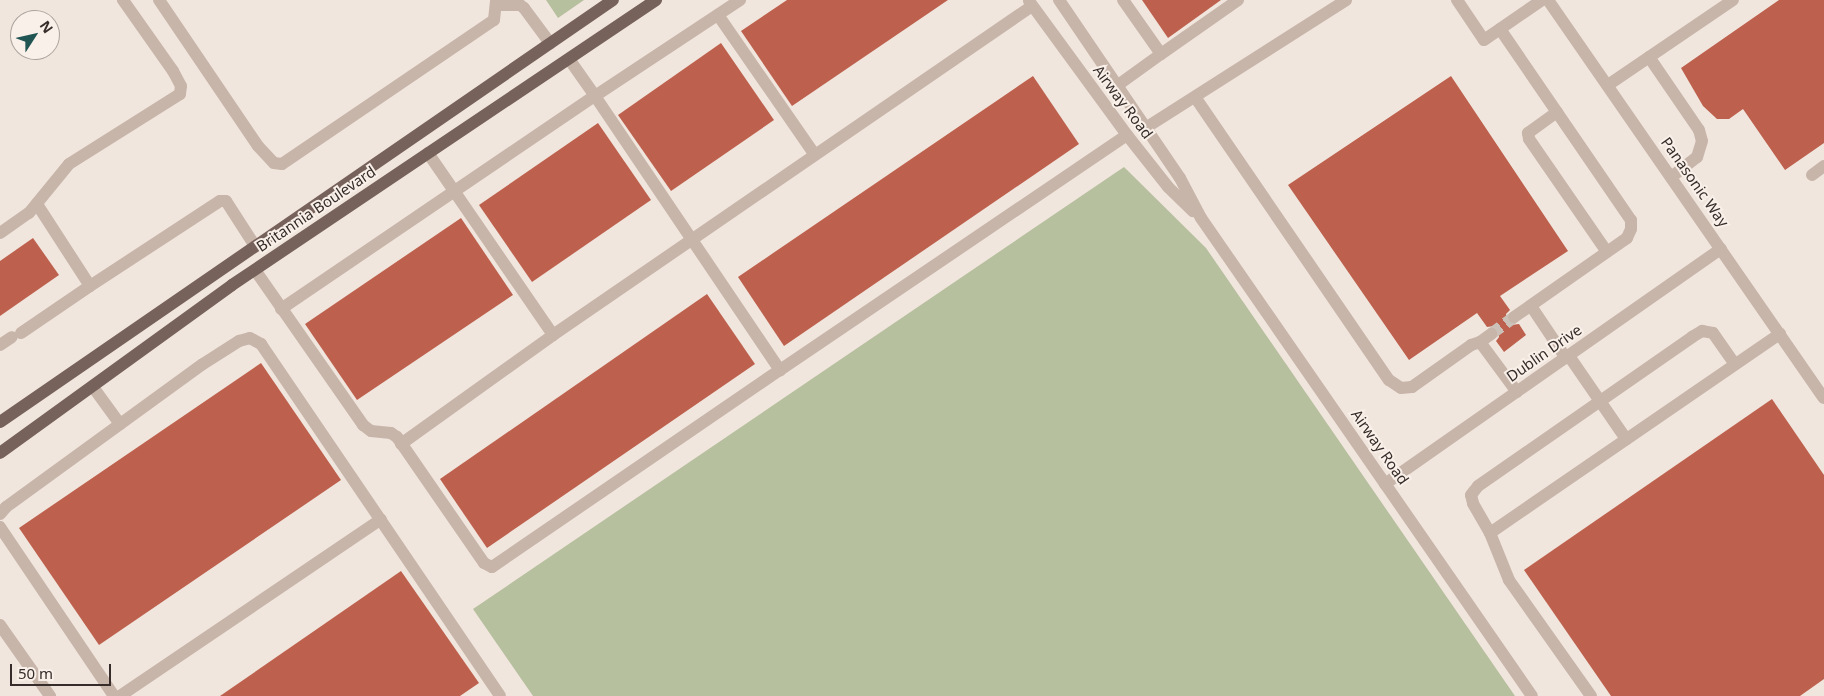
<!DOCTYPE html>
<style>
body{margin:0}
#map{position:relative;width:1824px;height:696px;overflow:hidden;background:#f1e6dd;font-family:"Noto Sans",sans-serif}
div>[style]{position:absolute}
.green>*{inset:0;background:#b6bf9e}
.building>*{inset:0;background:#bd614e}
.minor-tunnel>*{height:12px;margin-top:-6px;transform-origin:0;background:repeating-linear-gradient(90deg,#ccc1b9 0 12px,transparent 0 18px)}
.minor>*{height:12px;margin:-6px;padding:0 6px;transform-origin:6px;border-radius:6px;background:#c8b5aa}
.major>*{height:12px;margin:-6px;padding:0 6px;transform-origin:6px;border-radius:6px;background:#77625b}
span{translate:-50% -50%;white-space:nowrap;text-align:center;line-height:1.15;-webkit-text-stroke:4px #f8f0e9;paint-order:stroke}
.street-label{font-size:15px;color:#362c29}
.north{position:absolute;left:10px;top:10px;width:50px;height:50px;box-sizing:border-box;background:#f8f0e9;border:1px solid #aaa29c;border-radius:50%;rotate:55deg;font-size:14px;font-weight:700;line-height:20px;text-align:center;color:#362c29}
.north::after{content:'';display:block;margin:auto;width:18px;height:22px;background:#215554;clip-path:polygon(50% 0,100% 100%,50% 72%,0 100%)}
.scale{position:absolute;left:10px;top:664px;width:101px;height:22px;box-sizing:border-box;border:2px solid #362c29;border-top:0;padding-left:6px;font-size:15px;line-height:18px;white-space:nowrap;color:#362c29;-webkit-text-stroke:4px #f8f0e9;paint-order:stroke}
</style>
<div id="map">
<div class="green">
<div style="clip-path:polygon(546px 0,584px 0,558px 18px)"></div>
<div style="clip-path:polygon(1124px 167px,1206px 248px,1515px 696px,533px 696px,473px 609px)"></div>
</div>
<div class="building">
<div style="clip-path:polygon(787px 0,948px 0,792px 106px,741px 31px)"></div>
<div style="clip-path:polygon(1142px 0,1221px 0,1168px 38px)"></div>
<div style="clip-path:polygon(1779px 0,1824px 0,1824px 143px,1785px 170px,1743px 109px,1729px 119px,1717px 119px,1703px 106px,1681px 68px)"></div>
<div style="clip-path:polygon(721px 43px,774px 120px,671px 191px,618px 115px)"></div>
<div style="clip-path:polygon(1033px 76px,1079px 144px,784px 346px,738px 277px)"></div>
<div style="clip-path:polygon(1451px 76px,1568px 251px,1500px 296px,1510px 310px,1506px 314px,1507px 321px,1511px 325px,1519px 324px,1526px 335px,1504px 352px,1496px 341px,1499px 337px,1498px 330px,1494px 326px,1487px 327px,1477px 313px,1409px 360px,1288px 185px)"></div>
<div style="clip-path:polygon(598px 123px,651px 200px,532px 282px,479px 205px)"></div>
<div style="clip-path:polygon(461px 218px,513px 295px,357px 400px,305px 324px)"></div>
<div style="clip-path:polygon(33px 238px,59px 275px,0 316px,0 261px)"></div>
<div style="clip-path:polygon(707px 294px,755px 364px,487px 548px,440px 479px)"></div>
<div style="clip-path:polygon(261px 363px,341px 480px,99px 645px,19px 528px)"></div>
<div style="clip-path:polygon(1772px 399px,1824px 475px,1824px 679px,1800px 696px,1611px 696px,1524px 570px)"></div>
<div style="clip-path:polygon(401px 571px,479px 683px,460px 696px,220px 696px)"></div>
</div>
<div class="minor-tunnel">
<div style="left:1491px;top:334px;width:29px;rotate:-36deg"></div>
</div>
<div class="minor">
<div style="left:159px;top:0;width:176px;rotate:55.9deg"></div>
<div style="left:258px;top:146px;width:23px;rotate:47deg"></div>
<div style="left:274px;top:163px;width:8px;rotate:7deg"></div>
<div style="left:282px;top:164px;width:256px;rotate:-34.2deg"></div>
<div style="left:494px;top:20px;width:20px;rotate:-84deg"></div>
<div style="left:1059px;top:0;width:215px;rotate:55.8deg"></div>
<div style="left:1180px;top:178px;width:45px;rotate:62.3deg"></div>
<div style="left:1201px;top:218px;width:581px;rotate:55.3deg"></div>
<div style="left:1457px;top:0;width:48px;rotate:56deg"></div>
<div style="left:1484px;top:40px;width:70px;rotate:-34.6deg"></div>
<div style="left:1548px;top:0;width:484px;rotate:55.3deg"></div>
<div style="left:1029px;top:1px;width:166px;rotate:53.8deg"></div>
<div style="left:1127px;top:135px;width:66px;rotate:51.7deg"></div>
<div style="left:1168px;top:187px;width:35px;rotate:44deg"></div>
<div style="left:497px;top:5px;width:23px"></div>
<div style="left:520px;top:5px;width:5px;rotate:37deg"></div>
<div style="left:524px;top:8px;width:44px;rotate:53.4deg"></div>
<div style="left:718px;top:15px;width:170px;rotate:55.3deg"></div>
<div style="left:1500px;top:29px;width:232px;rotate:55.6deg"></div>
<div style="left:1631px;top:220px;width:9px;rotate:90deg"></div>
<div style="left:1631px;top:229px;width:10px;rotate:114deg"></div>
<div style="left:1627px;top:238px;width:138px;rotate:145deg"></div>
<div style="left:1161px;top:54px;width:94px;rotate:-35deg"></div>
<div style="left:1649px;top:57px;width:88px;rotate:55.6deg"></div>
<div style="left:1699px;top:130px;width:11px;rotate:75deg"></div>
<div style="left:1702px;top:141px;width:17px;rotate:107deg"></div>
<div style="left:1697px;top:157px;width:33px;rotate:142deg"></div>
<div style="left:569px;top:59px;width:45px;rotate:54.9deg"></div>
<div style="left:595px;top:96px;width:174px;rotate:-33.5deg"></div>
<div style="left:1118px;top:85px;width:53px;rotate:-35.8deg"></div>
<div style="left:1161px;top:54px;width:66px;rotate:-125.1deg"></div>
<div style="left:1608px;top:85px;width:151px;rotate:-34.2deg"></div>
<div style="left:1195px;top:97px;width:343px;rotate:55.6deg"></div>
<div style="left:1389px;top:380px;width:14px;rotate:34deg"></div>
<div style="left:1401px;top:388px;width:11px;rotate:-5deg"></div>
<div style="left:1412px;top:387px;width:72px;rotate:-35.4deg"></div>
<div style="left:1471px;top:345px;width:9px;rotate:-18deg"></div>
<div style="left:1480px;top:342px;width:62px;rotate:53.5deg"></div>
<div style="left:1557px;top:112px;width:36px;rotate:144deg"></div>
<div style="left:1528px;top:133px;width:6px;rotate:81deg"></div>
<div style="left:1529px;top:139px;width:137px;rotate:55.4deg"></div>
<div style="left:1147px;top:127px;width:236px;rotate:-32.5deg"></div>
<div style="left:428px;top:153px;width:221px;rotate:55.5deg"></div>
<div style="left:553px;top:335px;width:581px;rotate:-34.48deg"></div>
<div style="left:1812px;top:175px;width:15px;rotate:-37deg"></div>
<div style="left:0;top:233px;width:35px;rotate:-35deg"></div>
<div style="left:29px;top:213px;width:63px;rotate:-50.8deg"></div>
<div style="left:69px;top:164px;width:131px;rotate:-32.2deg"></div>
<div style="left:180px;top:94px;width:8px;rotate:-83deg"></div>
<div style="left:181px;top:86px;width:17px;rotate:-118deg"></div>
<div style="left:173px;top:71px;width:87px;rotate:-125.2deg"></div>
<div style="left:255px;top:270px;width:189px;rotate:55.1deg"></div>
<div style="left:363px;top:425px;width:10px;rotate:37deg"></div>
<div style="left:371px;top:431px;width:20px;rotate:6deg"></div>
<div style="left:391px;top:433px;width:7px;rotate:34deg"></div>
<div style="left:397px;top:437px;width:153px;rotate:55.4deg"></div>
<div style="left:484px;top:563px;width:9px;rotate:27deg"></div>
<div style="left:492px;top:567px;width:349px;rotate:-34.4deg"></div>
<div style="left:90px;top:286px;width:155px;rotate:-33.2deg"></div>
<div style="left:220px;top:201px;width:6px"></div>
<div style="left:226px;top:201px;width:54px;rotate:57.2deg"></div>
<div style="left:1531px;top:306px;width:63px;rotate:56.1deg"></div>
<div style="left:281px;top:309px;width:379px;rotate:-34.2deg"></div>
<div style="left:595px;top:96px;width:331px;rotate:56deg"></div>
<div style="left:780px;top:370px;width:419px;rotate:-34.1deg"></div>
<div style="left:21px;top:333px;width:83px;rotate:-34.3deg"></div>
<div style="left:90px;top:286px;width:98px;rotate:-122.9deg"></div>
<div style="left:1480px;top:342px;width:14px;rotate:-36deg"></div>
<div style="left:0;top:345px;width:14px;rotate:-34deg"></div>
<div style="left:1569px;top:356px;width:101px;rotate:55.5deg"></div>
<div style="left:93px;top:387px;width:46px;rotate:53.9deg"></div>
<div style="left:401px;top:444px;width:187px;rotate:-35.6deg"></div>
<div style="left:1385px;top:484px;width:410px;rotate:-35deg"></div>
<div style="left:0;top:514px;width:9px;rotate:-49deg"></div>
<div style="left:6px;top:507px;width:243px;rotate:-36deg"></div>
<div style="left:203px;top:364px;width:43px;rotate:-32.6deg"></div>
<div style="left:239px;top:341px;width:11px;rotate:-15deg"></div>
<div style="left:250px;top:338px;width:13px;rotate:29deg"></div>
<div style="left:261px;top:344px;width:425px;rotate:55.8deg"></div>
<div style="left:0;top:527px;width:204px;rotate:56deg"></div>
<div style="left:1490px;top:533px;width:34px;rotate:-120deg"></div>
<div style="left:1473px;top:503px;width:8px;rotate:-104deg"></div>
<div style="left:1471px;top:495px;width:11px;rotate:-52deg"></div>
<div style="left:1478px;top:486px;width:261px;rotate:-34.8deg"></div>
<div style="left:1692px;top:337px;width:12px;rotate:-31deg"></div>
<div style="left:1702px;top:331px;width:11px;rotate:10deg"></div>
<div style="left:1713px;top:333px;width:38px;rotate:55deg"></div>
<div style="left:0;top:625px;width:87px;rotate:54.8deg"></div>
<div style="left:120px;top:696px;width:315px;rotate:-34.1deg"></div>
<div style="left:1591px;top:696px;width:142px;rotate:-125.3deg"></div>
<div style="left:1509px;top:580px;width:51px;rotate:-112deg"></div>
<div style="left:1490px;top:533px;width:352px;rotate:-34.5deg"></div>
</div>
<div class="major">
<div style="left:0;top:422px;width:744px;rotate:-34.54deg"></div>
<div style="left:0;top:453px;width:286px;rotate:-35.9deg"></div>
<div style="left:232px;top:285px;width:511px;rotate:-33.91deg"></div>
</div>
<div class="street-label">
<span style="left:1123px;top:102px;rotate:53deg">Airway Road</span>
<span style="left:1695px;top:182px;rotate:55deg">Panasonic Way</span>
<span style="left:316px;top:209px;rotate:-34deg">Britannia Boulevard</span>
<span style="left:1544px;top:353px;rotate:-35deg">Dublin Drive</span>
<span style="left:1380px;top:447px;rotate:55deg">Airway Road</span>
</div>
<div class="north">N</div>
<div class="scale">50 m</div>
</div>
